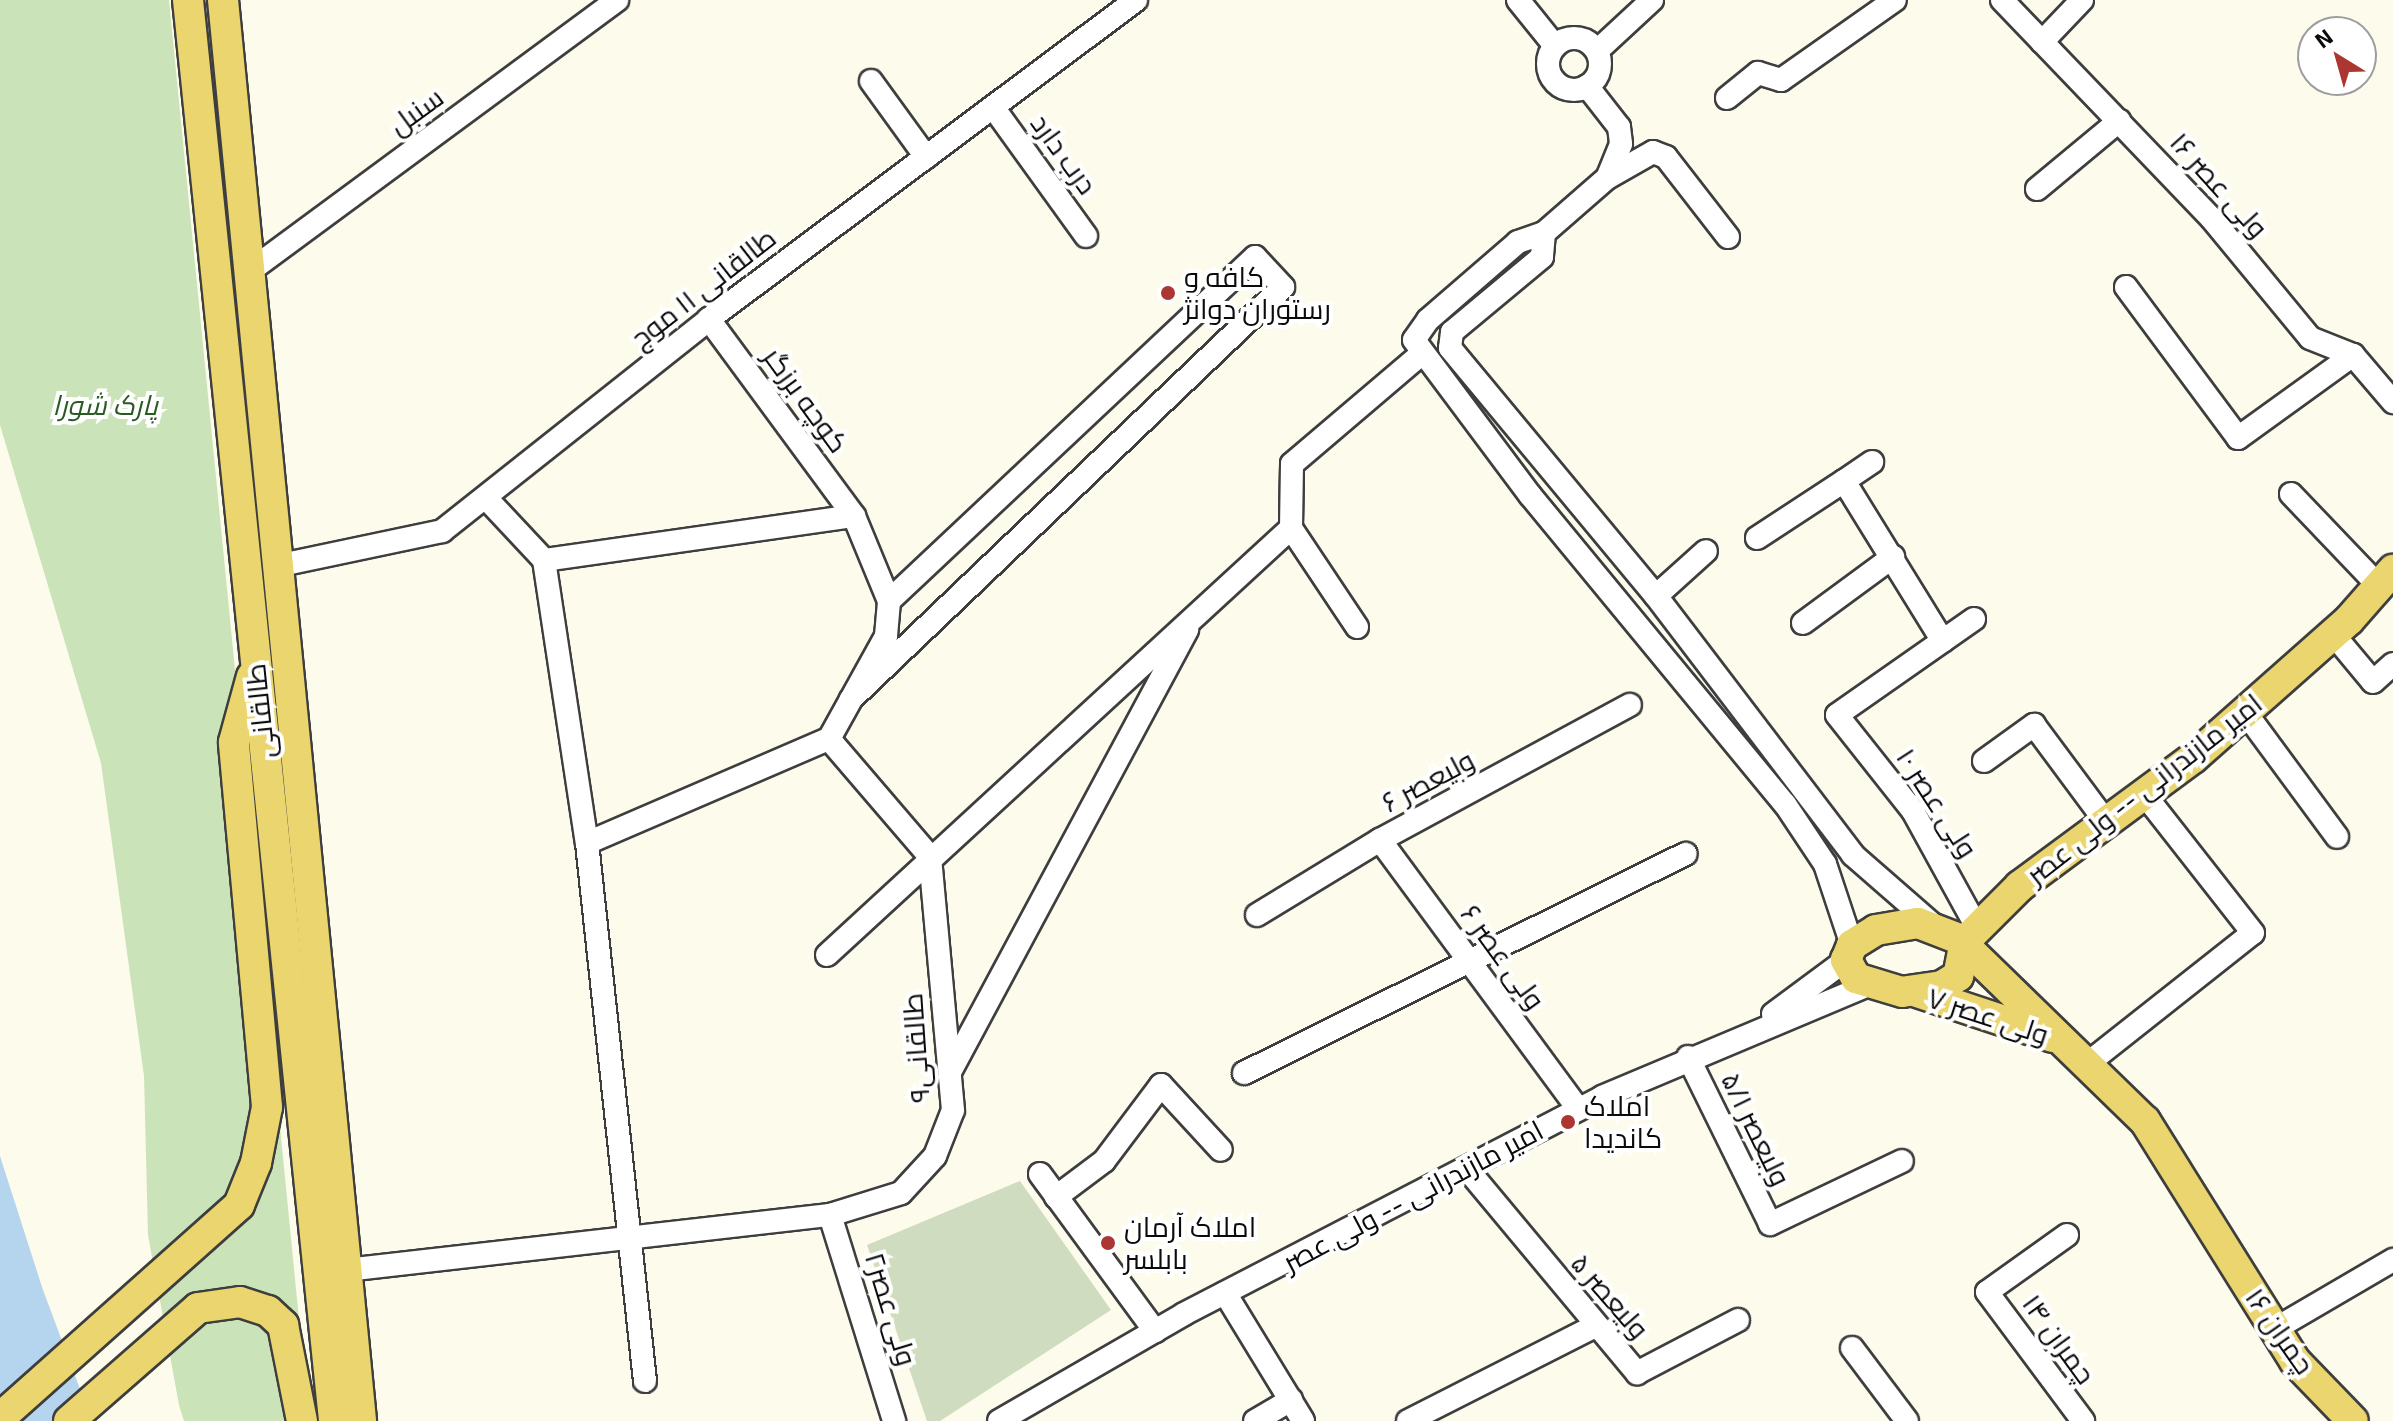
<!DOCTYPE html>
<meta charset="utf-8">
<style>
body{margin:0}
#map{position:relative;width:2393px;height:1421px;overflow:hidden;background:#fdfbeb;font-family:Georgia,Cairo,serif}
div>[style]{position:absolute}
.green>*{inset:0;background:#cbe3b8}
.cemetery>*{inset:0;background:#d0dcbf}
.water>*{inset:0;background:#b5d5ef}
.roads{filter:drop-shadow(2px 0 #3e3e3e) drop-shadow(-2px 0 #3e3e3e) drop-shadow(0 2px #3e3e3e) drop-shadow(0 -2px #3e3e3e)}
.minor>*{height:22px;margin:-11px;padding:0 11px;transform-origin:11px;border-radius:11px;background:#fff}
.minor>.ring{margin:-11px;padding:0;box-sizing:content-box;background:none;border:22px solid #fff;border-radius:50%}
.major>*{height:30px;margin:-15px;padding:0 15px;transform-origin:15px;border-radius:15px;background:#ead56e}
.dots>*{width:22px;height:22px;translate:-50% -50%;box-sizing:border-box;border:4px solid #fff;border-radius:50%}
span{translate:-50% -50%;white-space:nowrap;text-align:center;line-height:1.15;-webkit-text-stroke:8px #fff;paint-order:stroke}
.street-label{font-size:28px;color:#0b0b0b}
.poi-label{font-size:28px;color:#0b0b0b}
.left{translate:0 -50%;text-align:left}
.park-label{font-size:28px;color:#2a5b23;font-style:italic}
.north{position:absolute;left:2297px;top:16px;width:80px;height:80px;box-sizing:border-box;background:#fff;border:2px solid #9d9d9d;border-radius:50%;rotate:323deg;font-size:22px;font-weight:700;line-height:32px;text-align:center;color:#0b0b0b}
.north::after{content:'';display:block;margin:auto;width:28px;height:36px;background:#ab3632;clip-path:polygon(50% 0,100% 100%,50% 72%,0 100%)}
</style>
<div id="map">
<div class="green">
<div style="clip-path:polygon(0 0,169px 0,309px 1421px,184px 1421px,179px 1405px,148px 1235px,144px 1076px,101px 763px,0 425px)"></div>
</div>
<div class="cemetery">
<div style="clip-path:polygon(1020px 1181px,1111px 1310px,940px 1421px,927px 1421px,867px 1245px)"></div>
</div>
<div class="water">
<div style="clip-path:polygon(0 1156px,43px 1290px,92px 1421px,0 1421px)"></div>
</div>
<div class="roads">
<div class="minor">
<div style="left:1518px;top:0;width:59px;rotate:51.2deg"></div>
<div style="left:2002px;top:0;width:303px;rotate:46.2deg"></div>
<div style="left:2212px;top:219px;width:154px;rotate:50.5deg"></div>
<div style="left:2310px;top:338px;width:46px;rotate:21.6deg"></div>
<div style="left:2353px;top:355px;width:62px;rotate:49.6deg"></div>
<div class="ring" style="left:1548px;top:38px;width:30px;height:30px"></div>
<div style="left:2042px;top:42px;width:58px;rotate:-46.4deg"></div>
<div style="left:1597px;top:51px;width:75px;rotate:-42.8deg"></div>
<div style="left:871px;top:81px;width:94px;rotate:54.1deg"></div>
<div style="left:1587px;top:86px;width:52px;rotate:52deg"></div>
<div style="left:1619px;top:127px;width:17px;rotate:83deg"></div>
<div style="left:1621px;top:144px;width:35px;rotate:112deg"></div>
<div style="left:1727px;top:98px;width:40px;rotate:-39deg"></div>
<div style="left:1758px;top:73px;width:24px;rotate:17deg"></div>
<div style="left:1781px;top:80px;width:139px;rotate:-35.1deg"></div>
<div style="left:993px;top:107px;width:159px;rotate:54.2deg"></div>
<div style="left:2037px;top:189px;width:107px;rotate:-39.7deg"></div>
<div style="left:1544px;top:233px;width:24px;rotate:95deg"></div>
<div style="left:1542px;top:257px;width:117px;rotate:140.2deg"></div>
<div style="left:1452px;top:332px;width:16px;rotate:97deg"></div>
<div style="left:1450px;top:348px;width:322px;rotate:50.3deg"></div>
<div style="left:1656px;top:596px;width:325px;rotate:52.7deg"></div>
<div style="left:1853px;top:855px;width:105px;rotate:41.1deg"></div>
<div style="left:1728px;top:237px;width:101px;rotate:-127.8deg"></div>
<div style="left:1666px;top:157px;width:14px;rotate:-159deg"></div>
<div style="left:1653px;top:152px;width:53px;rotate:150.5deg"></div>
<div style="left:1607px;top:178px;width:84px;rotate:138.9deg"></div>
<div style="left:1544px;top:233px;width:28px;rotate:161deg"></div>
<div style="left:1518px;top:242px;width:119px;rotate:139.1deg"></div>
<div style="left:1428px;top:320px;width:24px;rotate:125deg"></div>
<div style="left:1414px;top:340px;width:194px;rotate:53.2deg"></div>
<div style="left:1530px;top:495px;width:401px;rotate:50.5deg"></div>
<div style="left:1785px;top:804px;width:72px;rotate:56.3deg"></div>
<div style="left:1825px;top:864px;width:85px;rotate:71.6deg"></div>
<div style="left:251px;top:270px;width:455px;rotate:-36.4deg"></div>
<div style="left:2126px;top:287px;width:188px;rotate:53.4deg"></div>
<div style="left:2238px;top:438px;width:142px;rotate:-35.8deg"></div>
<div style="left:1844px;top:481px;width:34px;rotate:-34deg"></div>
<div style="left:2291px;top:494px;width:127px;rotate:46.3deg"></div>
<div style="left:486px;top:498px;width:85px;rotate:46.9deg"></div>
<div style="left:544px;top:560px;width:286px;rotate:81.4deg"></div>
<div style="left:587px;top:843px;width:541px;rotate:83.85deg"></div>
<div style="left:1757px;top:538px;width:104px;rotate:-33.2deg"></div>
<div style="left:1844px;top:481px;width:188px;rotate:58.3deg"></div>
<div style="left:544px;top:560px;width:313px;rotate:-8.1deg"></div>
<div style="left:281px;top:565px;width:165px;rotate:-11.9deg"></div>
<div style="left:442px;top:531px;width:341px;rotate:-38.4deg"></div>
<div style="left:709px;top:319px;width:533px;rotate:-36.76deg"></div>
<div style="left:1656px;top:596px;width:67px;rotate:-42deg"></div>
<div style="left:1974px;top:619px;width:167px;rotate:145deg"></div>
<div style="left:1837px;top:715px;width:122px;rotate:51.6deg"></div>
<div style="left:1913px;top:811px;width:135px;rotate:61.2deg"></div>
<div style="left:1803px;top:623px;width:112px;rotate:-36.3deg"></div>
<div style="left:1357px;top:627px;width:119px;rotate:-123.7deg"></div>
<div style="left:1291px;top:528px;width:64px;rotate:-89.1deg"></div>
<div style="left:1292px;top:464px;width:168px;rotate:-40.4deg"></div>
<div style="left:2333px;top:634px;width:62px;rotate:50.2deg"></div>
<div style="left:2373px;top:682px;width:27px;rotate:-42deg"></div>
<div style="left:851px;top:699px;width:597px;rotate:-43.64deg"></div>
<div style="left:1283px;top:287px;width:41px;rotate:-133deg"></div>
<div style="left:1255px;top:257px;width:502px;rotate:136.77deg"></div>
<div style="left:2245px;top:712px;width:155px;rotate:53.6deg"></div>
<div style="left:829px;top:739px;width:155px;rotate:49.4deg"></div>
<div style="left:1984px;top:761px;width:62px;rotate:-35.8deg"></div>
<div style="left:2034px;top:725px;width:121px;rotate:53.4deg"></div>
<div style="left:1380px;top:840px;width:334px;rotate:53.6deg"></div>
<div style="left:587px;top:843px;width:263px;rotate:-23.3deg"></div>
<div style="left:829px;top:739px;width:118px;rotate:-61deg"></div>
<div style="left:886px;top:636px;width:35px;rotate:-85deg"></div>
<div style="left:889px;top:601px;width:92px;rotate:-112.4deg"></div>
<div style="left:854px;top:516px;width:245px;rotate:-126.4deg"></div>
<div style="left:1257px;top:915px;width:144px;rotate:-31.4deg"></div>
<div style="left:1380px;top:840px;width:284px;rotate:-28.4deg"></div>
<div style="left:827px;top:955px;width:631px;rotate:-42.62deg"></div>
<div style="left:1773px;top:1014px;width:91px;rotate:-36.5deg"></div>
<div style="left:1688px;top:1057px;width:186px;rotate:63.8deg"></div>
<div style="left:1770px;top:1224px;width:146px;rotate:-25.5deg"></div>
<div style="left:2087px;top:1064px;width:211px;rotate:-38.3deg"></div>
<div style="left:2253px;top:933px;width:177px;rotate:-128.1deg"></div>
<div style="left:950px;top:1072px;width:502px;rotate:-61.8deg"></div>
<div style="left:1244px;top:1073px;width:493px;rotate:-26.4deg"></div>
<div style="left:1467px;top:1169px;width:266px;rotate:50.2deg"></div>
<div style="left:1637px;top:1373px;width:114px;rotate:-27.7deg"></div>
<div style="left:1040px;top:1174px;width:195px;rotate:53.8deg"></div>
<div style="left:1056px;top:1197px;width:60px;rotate:-36.9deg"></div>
<div style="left:1104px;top:1161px;width:95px;rotate:-53.1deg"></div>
<div style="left:1161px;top:1085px;width:88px;rotate:47.3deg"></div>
<div style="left:830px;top:1215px;width:216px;rotate:72.7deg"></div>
<div style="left:2067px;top:1235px;width:98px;rotate:144.5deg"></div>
<div style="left:1987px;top:1292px;width:161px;rotate:53.3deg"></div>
<div style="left:346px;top:1270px;width:487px;rotate:-6.5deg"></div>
<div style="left:830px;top:1215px;width:74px;rotate:-17.2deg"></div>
<div style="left:901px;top:1193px;width:50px;rotate:-47.4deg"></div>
<div style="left:935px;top:1156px;width:49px;rotate:-68.6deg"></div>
<div style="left:953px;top:1110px;width:254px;rotate:-95.2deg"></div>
<div style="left:1225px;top:1293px;width:150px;rotate:58.6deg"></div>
<div style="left:2275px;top:1329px;width:137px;rotate:-30.3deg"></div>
<div style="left:1852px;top:1348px;width:91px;rotate:53deg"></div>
<div style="left:999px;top:1421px;width:214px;rotate:-30deg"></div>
<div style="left:1184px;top:1314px;width:471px;rotate:-27.4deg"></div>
<div style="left:1602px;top:1097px;width:286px;rotate:-22.8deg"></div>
<div style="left:1255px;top:1421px;width:42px;rotate:-30.3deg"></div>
<div style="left:1408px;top:1421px;width:208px;rotate:-26.9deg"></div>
</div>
<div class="major">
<div style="left:188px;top:0;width:1428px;rotate:84.13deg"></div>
<div style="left:223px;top:0;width:1428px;rotate:84.45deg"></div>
<div style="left:1918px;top:923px;width:50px;rotate:21deg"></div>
<div style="left:1965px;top:941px;width:36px;rotate:101deg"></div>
<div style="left:1958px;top:976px;width:19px;rotate:148deg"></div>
<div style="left:1942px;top:986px;width:40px;rotate:171.5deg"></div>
<div style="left:1902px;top:992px;width:48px;rotate:-163.1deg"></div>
<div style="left:1856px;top:978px;width:21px;rotate:-119deg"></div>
<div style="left:1846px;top:960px;width:16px;rotate:-68deg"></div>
<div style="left:1852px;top:945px;width:28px;rotate:-32deg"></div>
<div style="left:1876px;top:930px;width:43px;rotate:-9.5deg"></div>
<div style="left:1965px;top:941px;width:78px;rotate:-45deg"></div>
<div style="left:2020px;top:886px;width:215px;rotate:-36.5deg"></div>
<div style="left:2193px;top:758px;width:208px;rotate:-41.5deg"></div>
<div style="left:2349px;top:620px;width:67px;rotate:-48.7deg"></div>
<div style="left:1967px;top:948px;width:248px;rotate:44.2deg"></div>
<div style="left:2145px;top:1121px;width:283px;rotate:58deg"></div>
<div style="left:2295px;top:1361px;width:83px;rotate:46deg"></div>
<div style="left:1917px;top:992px;width:143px;rotate:18.3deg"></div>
<div style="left:0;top:1418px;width:320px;rotate:-41.7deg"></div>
<div style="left:239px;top:1205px;width:45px;rotate:-68deg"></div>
<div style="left:256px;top:1163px;width:57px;rotate:-78.9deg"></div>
<div style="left:267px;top:1107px;width:366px;rotate:-95.2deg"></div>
<div style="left:234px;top:742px;width:68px;rotate:-74.7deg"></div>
<div style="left:69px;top:1421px;width:171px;rotate:-41.2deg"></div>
<div style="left:198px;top:1308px;width:42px;rotate:-8.1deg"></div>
<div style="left:240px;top:1302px;width:29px;rotate:18deg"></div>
<div style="left:268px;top:1311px;width:21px;rotate:43deg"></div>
<div style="left:283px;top:1325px;width:98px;rotate:78.8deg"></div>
</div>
</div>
<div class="dots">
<div style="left:1168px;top:293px;background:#ab3632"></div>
<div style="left:1568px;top:1122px;background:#ab3632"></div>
<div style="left:1108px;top:1243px;background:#ab3632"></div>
</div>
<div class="street-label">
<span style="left:416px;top:111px;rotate:-36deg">سنبل</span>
<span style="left:1064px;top:154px;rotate:54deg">درب دارد</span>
<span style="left:2219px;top:185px;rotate:48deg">ولی عصر ۱۶</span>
<span style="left:703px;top:288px;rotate:-38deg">طالقانی ۱۱ موج</span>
<span style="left:806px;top:400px;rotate:54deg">کوچه برزگر</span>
<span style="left:260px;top:711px;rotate:-96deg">طالقانی</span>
<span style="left:1428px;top:781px;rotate:-28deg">ولیعصر ۶</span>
<span style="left:2144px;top:789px;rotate:-38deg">امیر مازندرانی -- ولی عصر</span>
<span style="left:1937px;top:803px;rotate:57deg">ولی عصر ۱۰</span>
<span style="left:1503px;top:957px;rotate:54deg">ولی عصر ۶</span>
<span style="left:1988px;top:1016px;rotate:18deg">ولی عصر ۷</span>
<span style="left:916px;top:1048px;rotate:-94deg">طالقانی۹</span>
<span style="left:1756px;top:1129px;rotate:64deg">ولیعصر ۵/۱</span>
<span style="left:1413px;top:1196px;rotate:-28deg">امیر مازندرانی -- ولی عصر</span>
<span style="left:1610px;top:1296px;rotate:49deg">ولیعصر ۵</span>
<span style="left:891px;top:1309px;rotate:73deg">ولی عصر۲</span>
<span style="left:2280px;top:1331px;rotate:55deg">چمران ۱۶</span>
<span style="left:2059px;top:1339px;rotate:54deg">چمران ۱۴</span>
</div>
<div class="poi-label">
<span class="left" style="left:1184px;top:293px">کافه و<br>رستوران دوانژ</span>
<span class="left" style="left:1584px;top:1122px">املاک<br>کاندیدا</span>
<span class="left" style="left:1124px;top:1243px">املاک آرمان<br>بابلسر</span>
</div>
<div class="park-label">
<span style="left:105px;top:405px">پارک شورا</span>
</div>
<div class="north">N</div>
</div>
